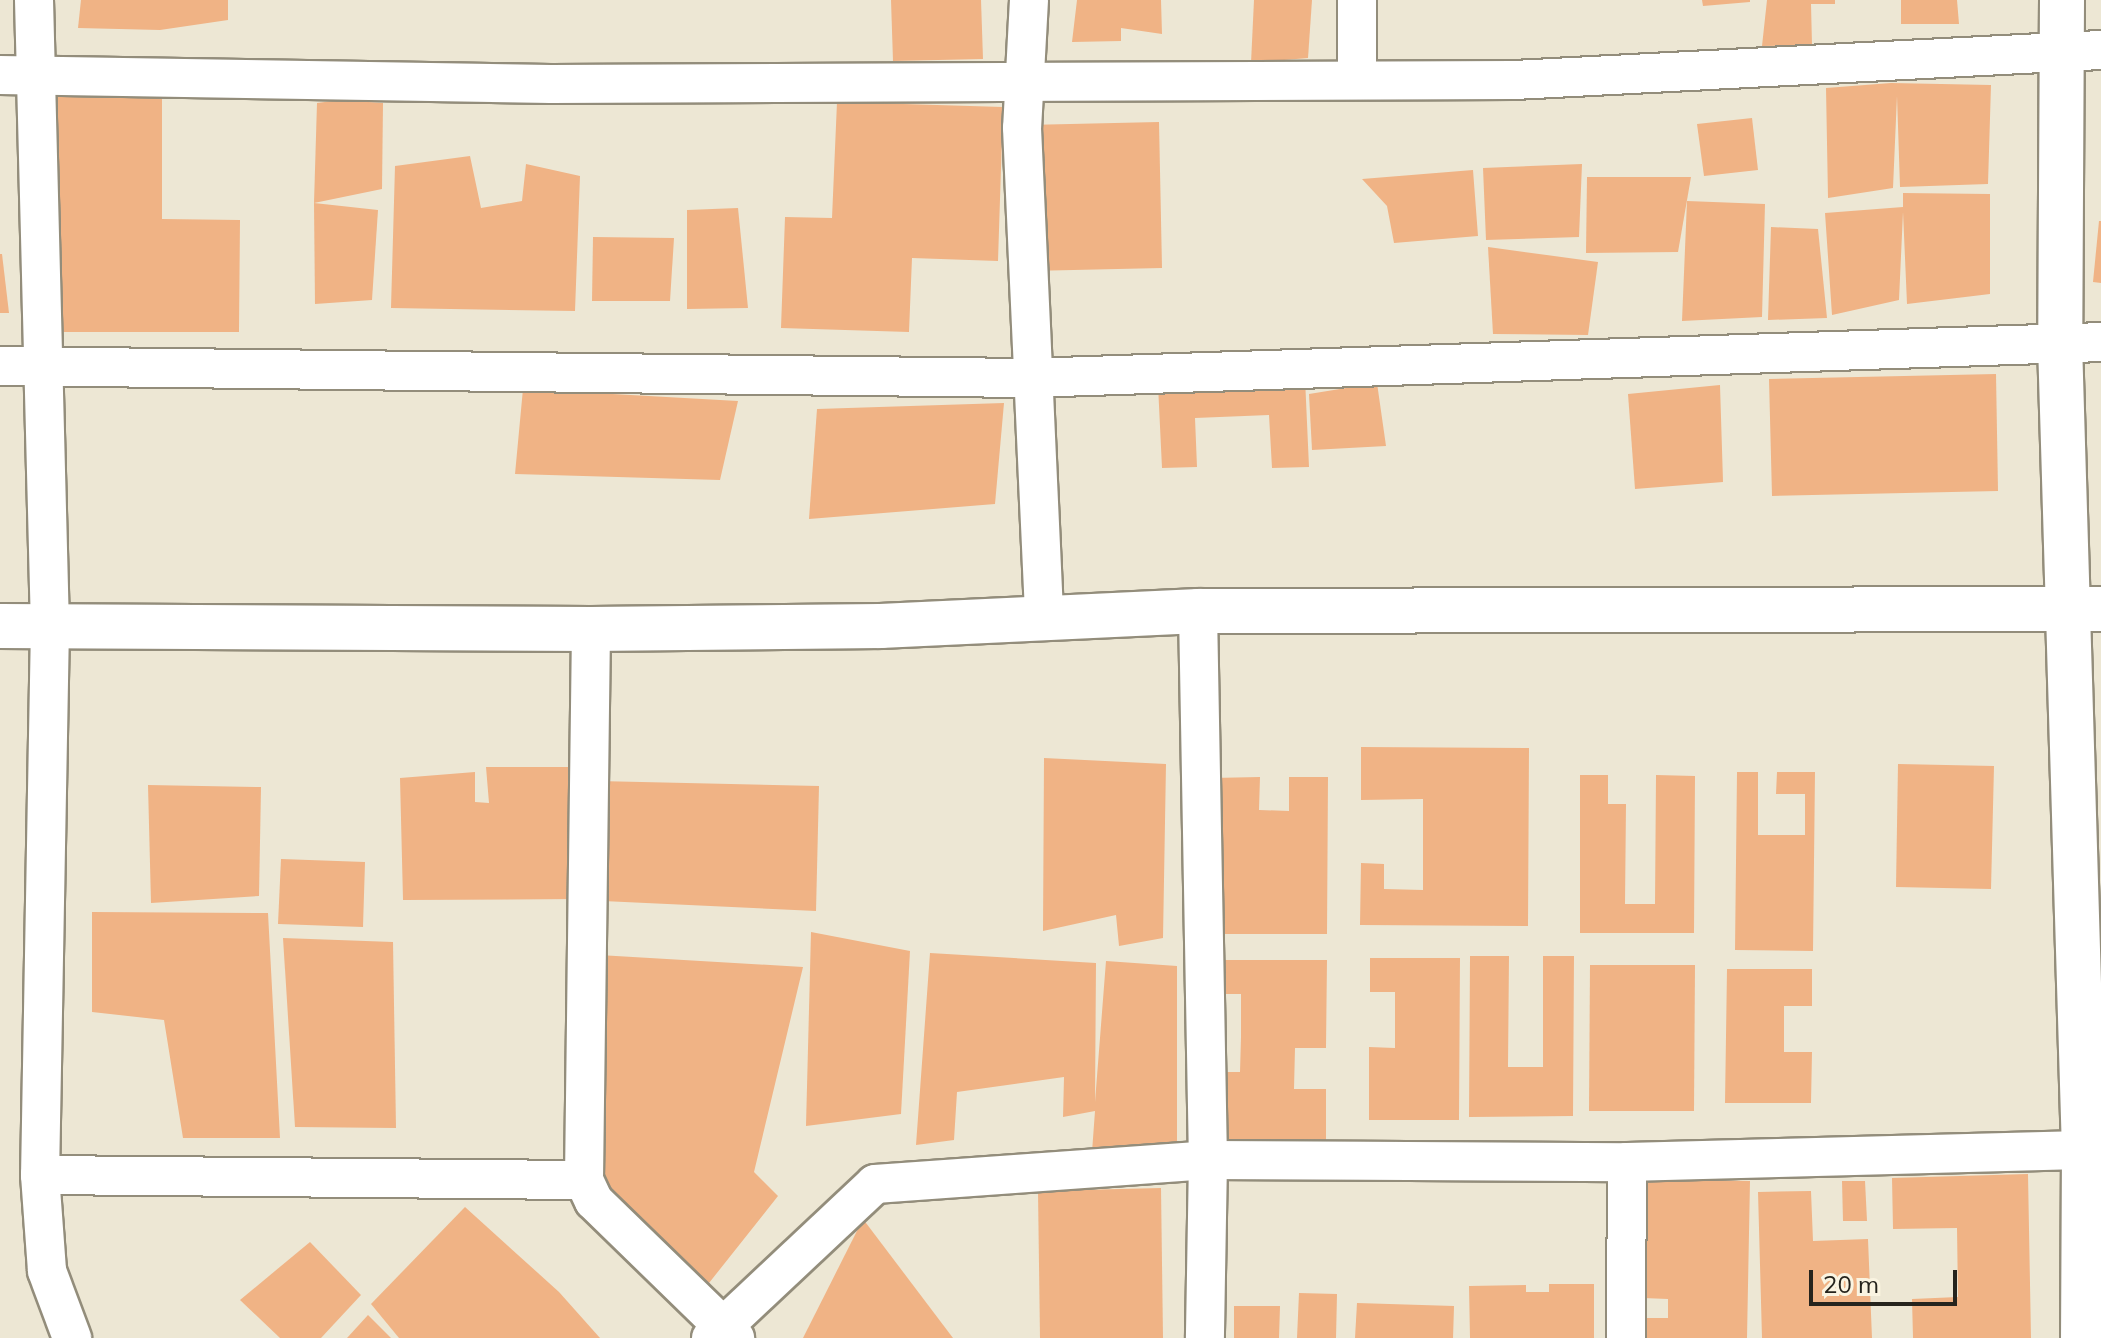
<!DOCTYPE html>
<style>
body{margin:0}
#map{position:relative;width:2101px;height:1338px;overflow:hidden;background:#ede7d4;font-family:Mulish,sans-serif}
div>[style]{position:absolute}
.building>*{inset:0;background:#f0b385}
.roads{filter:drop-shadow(2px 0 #938d7b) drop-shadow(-2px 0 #938d7b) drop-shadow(0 2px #938d7b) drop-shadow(0 -2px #938d7b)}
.minor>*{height:38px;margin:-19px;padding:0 19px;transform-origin:19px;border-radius:19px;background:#fff}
.tertiary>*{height:44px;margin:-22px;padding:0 22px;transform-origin:22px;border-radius:22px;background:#fff}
span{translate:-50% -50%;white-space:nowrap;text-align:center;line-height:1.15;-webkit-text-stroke:6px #faf4e1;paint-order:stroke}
.scale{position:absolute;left:1809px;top:1270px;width:148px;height:36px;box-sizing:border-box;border:4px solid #26241d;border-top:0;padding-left:10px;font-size:24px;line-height:28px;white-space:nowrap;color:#26241d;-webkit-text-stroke:6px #faf4e1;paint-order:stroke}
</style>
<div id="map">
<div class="building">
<div style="clip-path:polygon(81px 0,228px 0,228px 20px,160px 30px,78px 28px)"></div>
<div style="clip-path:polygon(891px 0,981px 0,983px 59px,893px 61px)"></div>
<div style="clip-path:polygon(1077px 0,1161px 0,1162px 34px,1121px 28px,1121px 41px,1072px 42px)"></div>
<div style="clip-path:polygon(1254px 0,1312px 0,1308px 58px,1251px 63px)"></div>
<div style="clip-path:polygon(1702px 0,1750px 0,1750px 2px,1703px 6px)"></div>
<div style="clip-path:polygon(1767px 0,1835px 0,1835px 4px,1811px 4px,1812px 45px,1762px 46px)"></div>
<div style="clip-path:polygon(1901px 0,1957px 0,1959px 24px,1901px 24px)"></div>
<div style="clip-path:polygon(1891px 83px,1991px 85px,1988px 184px,1900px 187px,1897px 96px,1893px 188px,1828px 198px,1826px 88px)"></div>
<div style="clip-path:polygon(162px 88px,162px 219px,240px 220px,239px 332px,57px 332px,57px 89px)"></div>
<div style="clip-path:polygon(340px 100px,383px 103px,382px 189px,314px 203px,317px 103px)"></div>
<div style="clip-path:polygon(837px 102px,1003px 107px,998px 261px,912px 258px,909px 332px,781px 328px,785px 217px,832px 218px)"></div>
<div style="clip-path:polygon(1752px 118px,1758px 170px,1704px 176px,1697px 124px)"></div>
<div style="clip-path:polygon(1159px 122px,1162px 268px,1029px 271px,1026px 125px)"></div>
<div style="clip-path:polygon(470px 156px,481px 208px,522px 201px,526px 164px,580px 176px,575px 311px,391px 308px,395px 166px)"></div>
<div style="clip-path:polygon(1582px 164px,1579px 237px,1486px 240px,1483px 168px)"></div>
<div style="clip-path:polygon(1473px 170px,1478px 236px,1394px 243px,1387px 206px,1362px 179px)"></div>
<div style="clip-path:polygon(1587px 177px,1691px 177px,1678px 252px,1586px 253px)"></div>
<div style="clip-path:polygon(1903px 193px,1990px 194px,1990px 294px,1907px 304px,1903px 212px,1899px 300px,1832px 315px,1825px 213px,1903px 207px)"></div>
<div style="clip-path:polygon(1687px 201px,1765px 204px,1762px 317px,1682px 321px)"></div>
<div style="clip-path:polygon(314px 203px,378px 210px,372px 300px,315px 304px)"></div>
<div style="clip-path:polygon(738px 208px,748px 308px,687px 309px,687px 210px)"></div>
<div style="clip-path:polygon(2099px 221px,2101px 221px,2101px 283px,2093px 282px)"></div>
<div style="clip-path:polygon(1771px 227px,1818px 229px,1827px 318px,1768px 320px)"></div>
<div style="clip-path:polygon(593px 237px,674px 238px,670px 301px,592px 301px)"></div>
<div style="clip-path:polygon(1488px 247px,1598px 262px,1588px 335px,1493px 334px)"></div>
<div style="clip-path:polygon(0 254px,2px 254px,9px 313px,0 313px)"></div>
<div style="clip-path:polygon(1996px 374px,1998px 491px,1772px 496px,1769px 379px)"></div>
<div style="clip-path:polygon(1305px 378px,1309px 467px,1272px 468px,1269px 415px,1195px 418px,1197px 467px,1162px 468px,1158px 385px)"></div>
<div style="clip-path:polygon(1377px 383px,1386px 446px,1312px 450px,1309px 394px)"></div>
<div style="clip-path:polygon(1720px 385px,1723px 482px,1635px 489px,1628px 394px)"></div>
<div style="clip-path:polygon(523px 389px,738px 401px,720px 480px,515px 474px)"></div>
<div style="clip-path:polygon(1004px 403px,995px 504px,809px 519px,817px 409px)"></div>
<div style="clip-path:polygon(1361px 747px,1529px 748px,1528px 926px,1360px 925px,1361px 863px,1384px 864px,1384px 889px,1423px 890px,1423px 799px,1361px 800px)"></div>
<div style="clip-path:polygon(1044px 758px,1166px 764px,1163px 938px,1119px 946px,1116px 915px,1043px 931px)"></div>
<div style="clip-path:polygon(1898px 764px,1994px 766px,1991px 889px,1896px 887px)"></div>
<div style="clip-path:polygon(486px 767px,579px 767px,578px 899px,403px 900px,400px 778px,475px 772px,475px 802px,489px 803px)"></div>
<div style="clip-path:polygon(1737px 772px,1758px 772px,1758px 835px,1805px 835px,1805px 794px,1776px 794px,1777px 772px,1815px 772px,1813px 951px,1735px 950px)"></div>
<div style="clip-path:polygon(1580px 775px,1608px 775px,1608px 804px,1626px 804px,1625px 904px,1655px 904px,1656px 775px,1695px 776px,1694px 933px,1580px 933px)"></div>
<div style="clip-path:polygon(1260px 777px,1259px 810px,1289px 811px,1289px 777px,1328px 777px,1327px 934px,1212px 934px,1212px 778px)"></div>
<div style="clip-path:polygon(597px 781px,819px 786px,816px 911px,603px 901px)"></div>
<div style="clip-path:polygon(148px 785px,261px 787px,259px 896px,151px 903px)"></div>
<div style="clip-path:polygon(281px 859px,365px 862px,363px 927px,278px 924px)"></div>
<div style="clip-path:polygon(92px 912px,268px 913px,280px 1138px,183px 1138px,164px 1020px,92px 1012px)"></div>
<div style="clip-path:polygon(811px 932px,910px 951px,901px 1114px,806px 1126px)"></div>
<div style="clip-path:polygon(283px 938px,393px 942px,396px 1128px,295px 1127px)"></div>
<div style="clip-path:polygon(930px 953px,1096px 963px,1095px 1102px,1106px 961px,1177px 966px,1177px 1150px,1092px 1152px,1095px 1111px,1063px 1117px,1064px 1077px,957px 1092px,954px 1140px,916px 1145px)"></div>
<div style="clip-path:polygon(599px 955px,803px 967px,754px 1172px,778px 1196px,709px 1283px,590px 1190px)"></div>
<div style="clip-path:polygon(1470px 956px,1509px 956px,1508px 1067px,1543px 1067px,1543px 956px,1574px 956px,1573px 1116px,1469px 1117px)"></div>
<div style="clip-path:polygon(1370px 958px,1460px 958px,1459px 1120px,1369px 1120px,1369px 1047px,1395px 1048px,1395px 992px,1370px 992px)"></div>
<div style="clip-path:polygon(1217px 960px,1327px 960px,1326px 1048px,1295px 1048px,1294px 1089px,1326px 1089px,1326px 1145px,1216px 1145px,1216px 1072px,1240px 1072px,1241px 1037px,1241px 994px,1217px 994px)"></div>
<div style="clip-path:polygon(1590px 965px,1695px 965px,1694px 1111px,1589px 1111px)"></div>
<div style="clip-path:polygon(1727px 969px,1812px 969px,1812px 1006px,1784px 1006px,1784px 1052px,1812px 1052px,1811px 1103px,1725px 1103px)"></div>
<div style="clip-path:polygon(2028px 1174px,2031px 1338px,1913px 1338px,1912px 1299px,1958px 1297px,1957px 1228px,1893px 1229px,1892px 1178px)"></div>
<div style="clip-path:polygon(1646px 1179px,1750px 1181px,1747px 1338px,1642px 1338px,1643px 1318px,1668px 1318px,1668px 1299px,1643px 1298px)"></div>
<div style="clip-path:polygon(1842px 1181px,1865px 1181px,1867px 1221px,1843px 1221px)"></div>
<div style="clip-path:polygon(1161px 1188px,1163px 1338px,1040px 1338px,1038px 1191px)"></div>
<div style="clip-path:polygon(1811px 1191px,1813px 1241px,1868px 1239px,1872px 1338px,1762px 1338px,1758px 1192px)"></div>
<div style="clip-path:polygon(465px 1207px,559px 1292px,600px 1338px,399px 1338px,371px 1304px)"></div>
<div style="clip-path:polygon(863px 1219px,953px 1338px,803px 1338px)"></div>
<div style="clip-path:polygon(310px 1242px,361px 1295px,321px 1338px,280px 1338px,240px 1300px)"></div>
<div style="clip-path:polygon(1549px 1284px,1594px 1284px,1594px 1338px,1470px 1338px,1469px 1286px,1526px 1285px,1526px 1292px,1549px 1292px)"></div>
<div style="clip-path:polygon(1299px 1293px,1337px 1294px,1336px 1338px,1297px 1338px)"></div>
<div style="clip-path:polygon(1357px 1303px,1454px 1306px,1453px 1338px,1355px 1338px)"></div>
<div style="clip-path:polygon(1234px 1306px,1280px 1306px,1279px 1338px,1234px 1338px)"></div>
<div style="clip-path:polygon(368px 1315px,391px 1338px,347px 1338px)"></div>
</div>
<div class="roads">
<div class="minor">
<div style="left:34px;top:0;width:626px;rotate:88.54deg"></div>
<div style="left:50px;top:626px;width:549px;rotate:91.04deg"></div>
<div style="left:40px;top:1175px;width:96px;rotate:85.8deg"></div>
<div style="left:47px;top:1271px;width:72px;rotate:69.5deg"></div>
<div style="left:1029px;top:0;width:128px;rotate:93.1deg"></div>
<div style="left:1022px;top:128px;width:487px;rotate:87.4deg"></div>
<div style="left:0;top:75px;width:551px;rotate:0.94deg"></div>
<div style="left:551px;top:84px;width:963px;rotate:-0.24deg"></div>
<div style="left:1514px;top:80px;width:588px;rotate:-2.93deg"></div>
<div style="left:1357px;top:80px;width:80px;rotate:-90deg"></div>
<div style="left:0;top:366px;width:1029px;rotate:0.67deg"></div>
<div style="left:1029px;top:378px;width:1073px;rotate:-1.92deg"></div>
<div style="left:1198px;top:611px;width:549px;rotate:88.96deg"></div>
<div style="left:1208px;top:1160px;width:178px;rotate:91deg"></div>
<div style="left:591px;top:629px;width:551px;rotate:90.73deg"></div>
<div style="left:584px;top:1180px;width:23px;rotate:65deg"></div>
<div style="left:594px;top:1201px;width:197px;rotate:44.2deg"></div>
<div style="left:40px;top:1175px;width:544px;rotate:0.53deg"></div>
<div style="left:711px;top:1338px;width:225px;rotate:-43.2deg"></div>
<div style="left:875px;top:1184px;width:334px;rotate:-4.1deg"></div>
<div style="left:1208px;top:1160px;width:419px;rotate:0.3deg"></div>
<div style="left:1627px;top:1162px;width:474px;rotate:-1.5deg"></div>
<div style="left:1626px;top:1338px;width:176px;rotate:-89.7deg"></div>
</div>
<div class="tertiary">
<div style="left:2062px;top:0;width:343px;rotate:90.3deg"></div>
<div style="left:2060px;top:343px;width:808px;rotate:88.3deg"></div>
<div style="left:2084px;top:1151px;width:187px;rotate:90.3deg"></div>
<div style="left:0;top:626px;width:591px;rotate:0.29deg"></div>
<div style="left:591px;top:629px;width:290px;rotate:-0.6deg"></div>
<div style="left:881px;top:626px;width:317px;rotate:-2.7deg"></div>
<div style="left:1198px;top:611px;width:903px;rotate:-0.13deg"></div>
</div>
</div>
<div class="scale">20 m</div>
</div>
